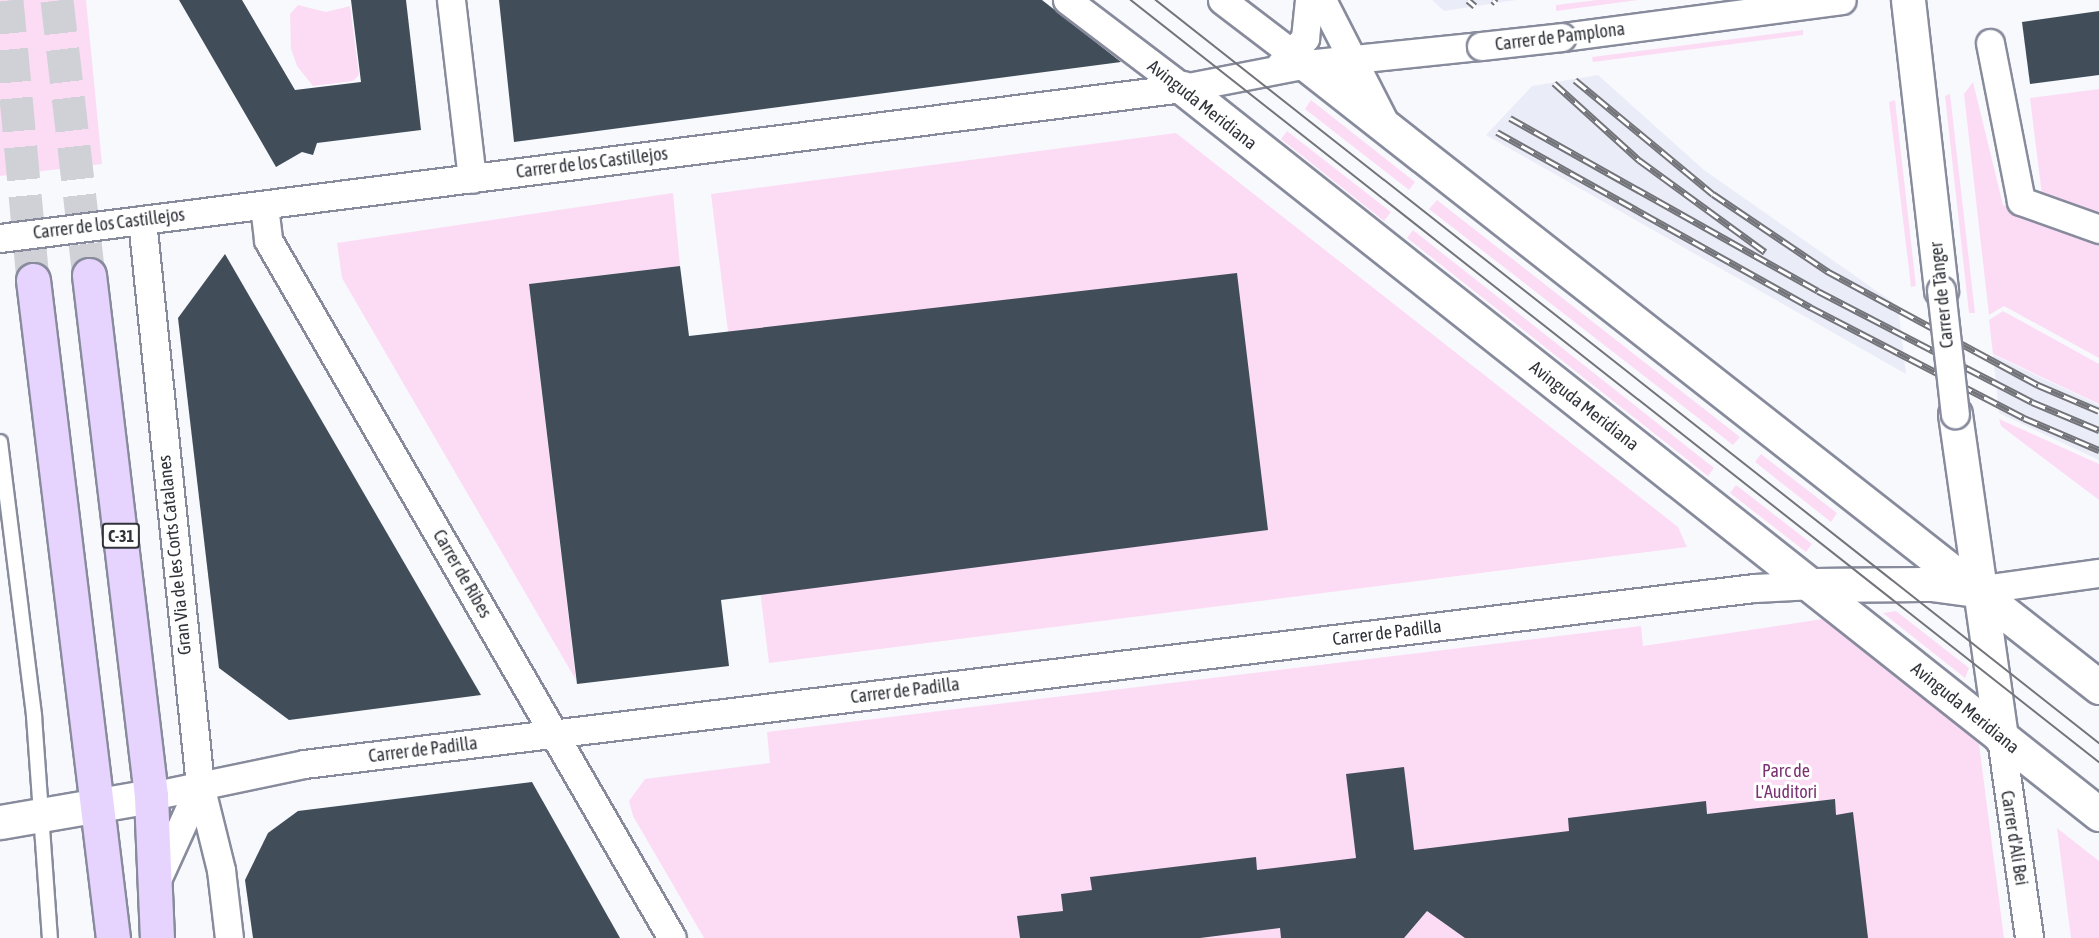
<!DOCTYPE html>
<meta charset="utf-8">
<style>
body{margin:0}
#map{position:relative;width:2099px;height:938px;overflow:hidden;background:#f8f9fd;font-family:"Asap Condensed",sans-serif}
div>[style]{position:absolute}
.built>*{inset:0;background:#eaecf7}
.green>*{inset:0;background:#fcdcf5}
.building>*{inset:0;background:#414e5a}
.primary-tunnel>*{height:33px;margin-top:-16.5px;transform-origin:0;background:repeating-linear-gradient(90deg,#d0d1d6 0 33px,transparent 0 49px)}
.roads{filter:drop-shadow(2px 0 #878b9c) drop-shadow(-2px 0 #878b9c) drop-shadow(0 2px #878b9c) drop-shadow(0 -2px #878b9c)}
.lane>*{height:14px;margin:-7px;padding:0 7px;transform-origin:7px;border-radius:7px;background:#fff}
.street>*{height:27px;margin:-13.5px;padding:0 13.5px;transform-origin:13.5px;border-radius:13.5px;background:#fff}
.secondary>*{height:33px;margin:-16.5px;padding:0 16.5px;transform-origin:16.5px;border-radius:16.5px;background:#fff}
.primary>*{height:33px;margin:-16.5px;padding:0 16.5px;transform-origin:16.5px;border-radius:16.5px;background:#e6d4fe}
.tram>*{height:1.5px;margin:-0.75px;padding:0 0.75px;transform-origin:0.75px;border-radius:0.75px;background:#73747a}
.rail>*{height:7px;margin-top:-3.5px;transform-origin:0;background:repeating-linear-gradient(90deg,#fff 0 14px,#73747a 0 28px);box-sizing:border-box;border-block:2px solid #73747a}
.bridges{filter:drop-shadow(2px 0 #878b9c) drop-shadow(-2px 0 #878b9c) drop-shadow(0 2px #878b9c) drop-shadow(0 -2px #878b9c)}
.street-bridge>*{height:27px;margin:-13.5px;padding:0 13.5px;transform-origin:13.5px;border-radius:13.5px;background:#fff}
span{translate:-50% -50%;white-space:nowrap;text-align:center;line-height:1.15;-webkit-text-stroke:6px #fff;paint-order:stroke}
.shield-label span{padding:2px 4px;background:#fff;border:2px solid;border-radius:4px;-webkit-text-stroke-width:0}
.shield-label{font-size:16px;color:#31333a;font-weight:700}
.street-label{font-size:18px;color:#31333a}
.park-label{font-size:18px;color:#7b3272}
</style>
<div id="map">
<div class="built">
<div style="clip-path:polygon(1432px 0,1516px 0,1444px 11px)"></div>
<div style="clip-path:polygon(1598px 75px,1704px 170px,1898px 306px,1906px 374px,1486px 135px,1532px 86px)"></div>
<div style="clip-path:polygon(1993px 355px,2099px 405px,2099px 460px,1999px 413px)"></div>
</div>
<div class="green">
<div style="clip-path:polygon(0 0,86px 0,102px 164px,0 176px)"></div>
<div style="clip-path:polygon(1597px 0,1638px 0,1556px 11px,1556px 5px)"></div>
<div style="clip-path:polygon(298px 5px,326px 12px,350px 6px,359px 75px,353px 81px,313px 86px,297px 66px,291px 49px,290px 14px)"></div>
<div style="clip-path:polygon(1803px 30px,1803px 35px,1593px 62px,1592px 57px)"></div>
<div style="clip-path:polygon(1973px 82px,2003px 205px,2099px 240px,2099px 358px,2004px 306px,1989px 315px,1964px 94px)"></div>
<div style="clip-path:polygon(2099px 89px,2099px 216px,2042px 195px,2030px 98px)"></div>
<div style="clip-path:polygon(1950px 94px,1975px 313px,1969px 313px,1945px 96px)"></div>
<div style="clip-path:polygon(1311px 100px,1415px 182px,1409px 190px,1305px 109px)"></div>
<div style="clip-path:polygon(1895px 100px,1916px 286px,1911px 287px,1889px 102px)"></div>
<div style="clip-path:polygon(1287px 131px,1391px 212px,1384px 221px,1281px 139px)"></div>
<div style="clip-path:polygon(1176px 133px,1678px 527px,1687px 547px,769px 663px,711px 194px)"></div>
<div style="clip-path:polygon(673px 193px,680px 266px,529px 284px,576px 680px,342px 278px,337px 243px)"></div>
<div style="clip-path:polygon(1437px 200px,1740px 437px,1733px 445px,1429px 209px)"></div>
<div style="clip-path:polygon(1413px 230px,1714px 468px,1708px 476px,1407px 238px)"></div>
<div style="clip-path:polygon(2003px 311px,2099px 364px,2099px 404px,1993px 354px,1989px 320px)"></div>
<div style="clip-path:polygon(1999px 419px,2099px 464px,2099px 500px,2001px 426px)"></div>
<div style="clip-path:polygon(1761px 454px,1837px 513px,1831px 522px,1755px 462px)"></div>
<div style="clip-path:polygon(1736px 485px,1812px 544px,1806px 552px,1730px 493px)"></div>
<div style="clip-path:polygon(1896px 611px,1969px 668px,1965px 678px,1883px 613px)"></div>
<div style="clip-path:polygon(1823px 619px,1837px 624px,1969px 728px,1979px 744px,2004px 938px,704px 938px,633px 816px,629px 801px,645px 779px,770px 763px,767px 732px,1641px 626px,1643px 646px)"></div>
<div style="clip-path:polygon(2057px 828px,2099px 861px,2099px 938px,2071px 938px)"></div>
</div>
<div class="building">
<div style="clip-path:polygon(179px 0,242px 0,295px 90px,361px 82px,351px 0,406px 0,421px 130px,317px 143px,313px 155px,302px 152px,276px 167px)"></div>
<div style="clip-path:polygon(499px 0,1042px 0,1121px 62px,514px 142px)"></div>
<div style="clip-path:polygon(2099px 11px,2099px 75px,2030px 84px,2022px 22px)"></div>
<div style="clip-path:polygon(225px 254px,481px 695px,289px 720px,219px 668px,178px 318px)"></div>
<div style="clip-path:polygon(680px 266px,689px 336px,1237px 273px,1268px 530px,721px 600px,729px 666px,577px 684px,529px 284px)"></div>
<div style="clip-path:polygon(1404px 767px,1414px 850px,1569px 831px,1568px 818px,1706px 801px,1707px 814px,1835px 799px,1836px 815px,1853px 812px,1868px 938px,1465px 938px,1427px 911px,1404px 938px,1281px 938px,1280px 928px,1200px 938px,1020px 938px,1017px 916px,1063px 911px,1061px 894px,1092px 890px,1090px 877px,1256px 857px,1257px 870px,1356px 858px,1346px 774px)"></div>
<div style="clip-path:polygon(532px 782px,620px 938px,253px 938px,245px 880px,268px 833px,298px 811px)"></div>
</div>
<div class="primary-tunnel">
<div style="left:7px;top:0;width:281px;rotate:84.7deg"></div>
<div style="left:57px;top:0;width:277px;rotate:83.4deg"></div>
</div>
<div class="roads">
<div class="lane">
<div style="left:0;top:442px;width:276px;rotate:82.9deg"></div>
<div style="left:34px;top:716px;width:223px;rotate:85.9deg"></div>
</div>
<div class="street">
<div style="left:451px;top:0;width:180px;rotate:83.3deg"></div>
<div style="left:1067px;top:0;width:146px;rotate:37.2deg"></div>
<div style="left:1222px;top:0;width:89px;rotate:37.3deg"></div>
<div style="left:1322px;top:0;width:140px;rotate:62.9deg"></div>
<div style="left:1562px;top:37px;width:282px;rotate:-7.5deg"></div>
<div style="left:1990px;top:43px;width:161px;rotate:78.9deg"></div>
<div style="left:2021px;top:201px;width:83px;rotate:19.7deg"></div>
<div style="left:1280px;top:65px;width:37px;rotate:-47deg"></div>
<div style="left:1305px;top:38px;width:38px;rotate:-84deg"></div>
<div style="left:264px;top:206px;width:34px;rotate:83deg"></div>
<div style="left:268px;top:240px;width:806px;rotate:59.94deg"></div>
<div style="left:142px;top:220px;width:568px;rotate:84.14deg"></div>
<div style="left:200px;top:785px;width:88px;rotate:76.1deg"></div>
<div style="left:221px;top:870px;width:68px;rotate:83.3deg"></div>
<div style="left:0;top:238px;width:1192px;rotate:-7.23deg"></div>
<div style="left:1183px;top:88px;width:125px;rotate:-11deg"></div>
<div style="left:1306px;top:64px;width:176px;rotate:-5.9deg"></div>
<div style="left:1976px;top:590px;width:124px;rotate:-7.9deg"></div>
<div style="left:2001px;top:738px;width:202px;rotate:82deg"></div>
<div style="left:151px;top:796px;width:156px;rotate:-11.8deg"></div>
<div style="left:304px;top:764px;width:1461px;rotate:-6.92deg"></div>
<div style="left:1754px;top:588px;width:60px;rotate:-2.9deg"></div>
<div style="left:156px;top:882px;width:107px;rotate:-65.6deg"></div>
</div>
<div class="secondary">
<div style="left:1908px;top:0;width:292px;rotate:83.5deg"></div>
<div style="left:1293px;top:54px;width:1025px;rotate:38.14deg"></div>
<div style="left:1183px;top:88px;width:1169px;rotate:38.4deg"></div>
<div style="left:1955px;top:414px;width:327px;rotate:81.9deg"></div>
<div style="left:1814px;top:585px;width:117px;rotate:-0.5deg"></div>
<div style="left:1931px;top:584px;width:45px;rotate:7.6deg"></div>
<div style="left:0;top:822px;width:153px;rotate:-9.8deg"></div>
</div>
<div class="primary">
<div style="left:89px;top:275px;width:525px;rotate:83.21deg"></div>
<div style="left:151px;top:796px;width:142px;rotate:87.6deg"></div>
<div style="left:33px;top:280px;width:663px;rotate:83.07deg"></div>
</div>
</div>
<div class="tram">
<div style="left:1131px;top:0;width:1232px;rotate:38.21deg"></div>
<div style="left:1156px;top:0;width:1201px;rotate:38.23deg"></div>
</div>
<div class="rail">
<div style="left:1468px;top:0;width:9px;rotate:41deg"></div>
<div style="left:1493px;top:0;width:4px;rotate:45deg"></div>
<div style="left:1575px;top:80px;width:179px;rotate:39.6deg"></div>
<div style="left:1713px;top:194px;width:138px;rotate:34deg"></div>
<div style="left:1827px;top:271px;width:240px;rotate:28.4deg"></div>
<div style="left:2038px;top:385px;width:66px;rotate:23.1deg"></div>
<div style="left:1554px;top:83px;width:115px;rotate:42.2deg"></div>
<div style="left:1639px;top:160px;width:156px;rotate:36.1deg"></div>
<div style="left:1510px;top:118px;width:353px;rotate:29.3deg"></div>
<div style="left:1818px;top:291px;width:241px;rotate:27.4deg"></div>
<div style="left:2032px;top:402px;width:73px;rotate:22.7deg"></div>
<div style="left:1497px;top:132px;width:359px;rotate:29.2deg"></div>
<div style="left:1810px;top:307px;width:241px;rotate:27.4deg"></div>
<div style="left:2024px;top:418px;width:82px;rotate:23.1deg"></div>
</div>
<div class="bridges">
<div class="street-bridge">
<div style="left:1481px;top:46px;width:81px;rotate:-6.3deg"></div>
<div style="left:1941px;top:290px;width:125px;rotate:83.6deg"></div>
</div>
</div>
<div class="shield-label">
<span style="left:121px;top:536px">C-31</span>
</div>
<div class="street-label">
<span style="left:1560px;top:37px;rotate:-7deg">Carrer de Pamplona</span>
<span style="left:1202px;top:105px;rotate:38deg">Avinguda Meridiana</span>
<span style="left:592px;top:163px;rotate:-7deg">Carrer de los Castillejos</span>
<span style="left:109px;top:224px;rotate:-7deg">Carrer de los Castillejos</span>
<span style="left:1942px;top:295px;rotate:-96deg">Carrer de Tànger</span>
<span style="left:1584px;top:406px;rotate:38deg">Avinguda Meridiana</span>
<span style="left:175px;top:555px;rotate:-96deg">Gran Via de les Corts Catalanes</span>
<span style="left:462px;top:574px;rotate:60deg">Carrer de Ribes</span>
<span style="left:1387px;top:633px;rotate:-7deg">Carrer de Padilla</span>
<span style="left:905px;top:691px;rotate:-7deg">Carrer de Padilla</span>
<span style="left:1965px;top:708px;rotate:39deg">Avinguda Meridiana</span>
<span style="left:423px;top:750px;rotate:-7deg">Carrer de Padilla</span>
<span style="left:2014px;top:838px;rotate:81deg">Carrer d'Alí Bei</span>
</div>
<div class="park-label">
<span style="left:1786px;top:782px">Parc de<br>L'Auditori</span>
</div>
</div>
